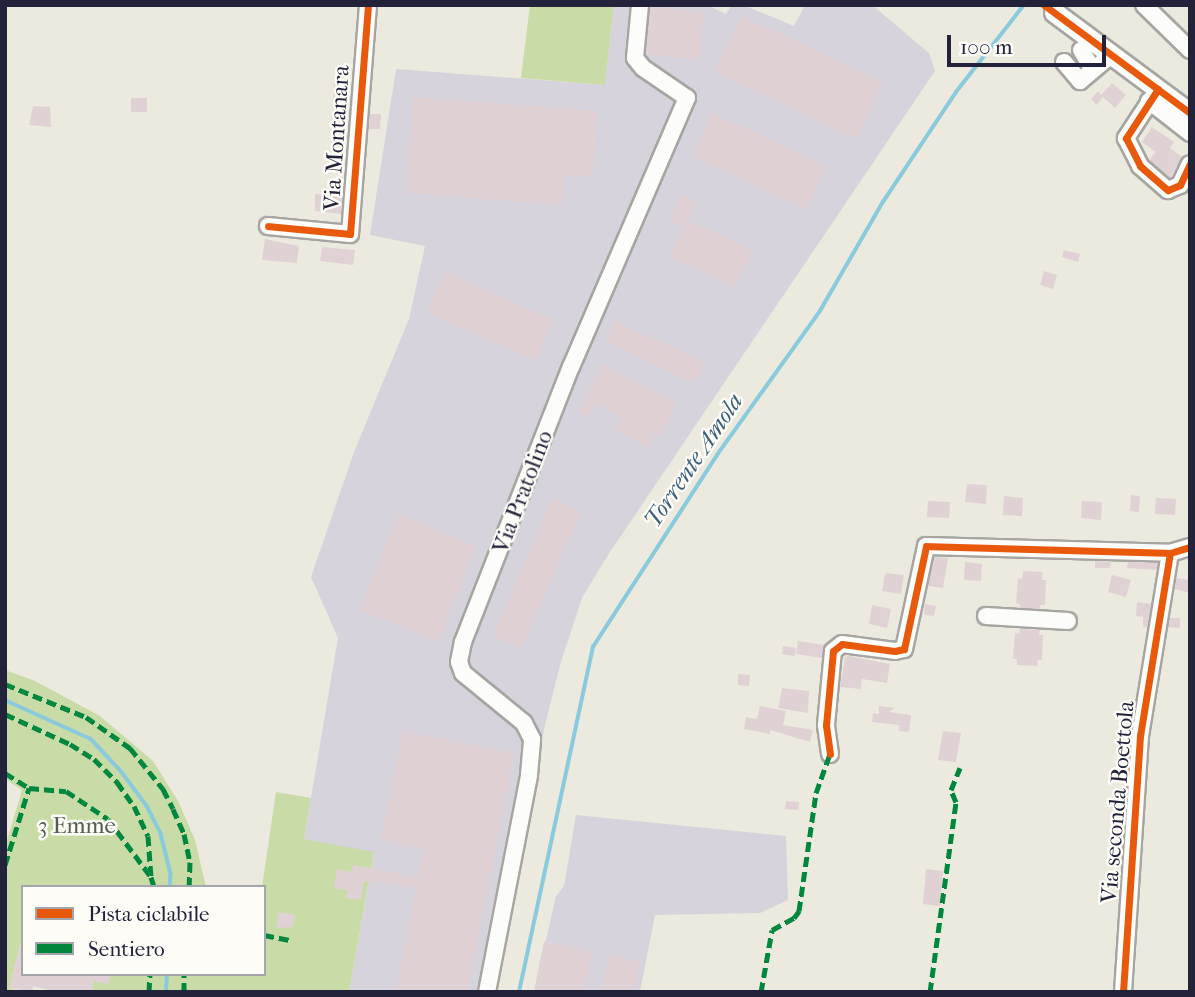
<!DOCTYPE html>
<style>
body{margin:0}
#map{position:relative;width:1195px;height:997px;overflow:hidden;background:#eceade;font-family:"IM FELL French Canon",serif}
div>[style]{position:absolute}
.industrial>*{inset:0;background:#d7d3dc}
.green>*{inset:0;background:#c9dba6}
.stream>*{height:3.5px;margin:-1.75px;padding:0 1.75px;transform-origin:1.75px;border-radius:1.75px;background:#89cadd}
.building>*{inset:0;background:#e0d1d5}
.roads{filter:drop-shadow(2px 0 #a6a5a1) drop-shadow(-2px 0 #a6a5a1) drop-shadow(0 2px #a6a5a1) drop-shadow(0 -2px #a6a5a1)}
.minor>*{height:16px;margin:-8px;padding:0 8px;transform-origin:8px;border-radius:8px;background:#fcfcfa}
.major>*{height:19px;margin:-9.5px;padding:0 9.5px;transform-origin:9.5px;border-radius:9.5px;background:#fcfcfa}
.quiet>*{height:5px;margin-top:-2.5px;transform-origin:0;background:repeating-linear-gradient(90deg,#00873e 0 10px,transparent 0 15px)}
.cycleway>*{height:7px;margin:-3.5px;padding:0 3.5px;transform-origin:3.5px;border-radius:3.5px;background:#e8590c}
span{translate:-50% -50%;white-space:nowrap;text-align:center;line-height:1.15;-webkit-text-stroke:5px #fdfcf7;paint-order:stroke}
.street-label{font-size:23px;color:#22223b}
.park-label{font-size:23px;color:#525f50}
.water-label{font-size:24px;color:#3a607c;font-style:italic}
.frame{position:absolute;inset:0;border:7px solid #22223b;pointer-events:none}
.legend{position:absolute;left:21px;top:885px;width:245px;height:91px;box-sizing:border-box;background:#fdfcf7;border:2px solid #a5a5ac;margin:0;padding:9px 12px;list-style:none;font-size:21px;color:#22223b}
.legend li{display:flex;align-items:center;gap:14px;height:35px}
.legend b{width:35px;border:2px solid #a5a5ac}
.scale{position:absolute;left:947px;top:35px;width:159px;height:32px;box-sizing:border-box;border:4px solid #22223b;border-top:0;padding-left:9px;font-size:21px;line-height:24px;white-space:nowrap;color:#22223b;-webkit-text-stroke:5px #fdfcf7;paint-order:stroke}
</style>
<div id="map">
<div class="industrial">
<div style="clip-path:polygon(614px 5px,707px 5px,726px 14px,732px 5px,743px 5px,794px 26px,805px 5px,872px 5px,929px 53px,935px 71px,608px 555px,582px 598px,561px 662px,545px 725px,492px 992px,349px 992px,374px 853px,304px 839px,338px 638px,311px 577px,354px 452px,409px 319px,425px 246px,370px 235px,396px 69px,605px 85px)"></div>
<div style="clip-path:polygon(576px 815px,786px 836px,788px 900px,760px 913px,655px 915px,640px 992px,534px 992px,556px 896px,564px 886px)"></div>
</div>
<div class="green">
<div style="clip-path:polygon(530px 5px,614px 5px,605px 85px,521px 78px)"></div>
<div style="clip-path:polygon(5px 670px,35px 681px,100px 716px,153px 761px,178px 801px,195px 840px,206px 887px,23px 887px,23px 935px,9px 988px,23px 992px,5px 992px,5px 847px,22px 790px,5px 779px)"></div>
<div style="clip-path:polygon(276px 792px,311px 798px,304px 839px,374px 852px,349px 992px,91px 992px,94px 981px,111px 974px,264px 974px,264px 887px,262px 887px)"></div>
</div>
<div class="stream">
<div style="left:5px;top:700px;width:94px;rotate:24.4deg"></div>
<div style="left:91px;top:739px;width:44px;rotate:46.8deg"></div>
<div style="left:121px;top:771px;width:44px;rotate:53.4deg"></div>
<div style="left:147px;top:806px;width:31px;rotate:63deg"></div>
<div style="left:161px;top:834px;width:41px;rotate:76deg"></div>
<div style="left:171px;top:874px;width:13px;rotate:94deg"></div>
<div style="left:166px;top:992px;width:18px;rotate:-87deg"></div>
<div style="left:519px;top:992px;width:353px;rotate:-77.9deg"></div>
<div style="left:593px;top:647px;width:229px;rotate:-57.1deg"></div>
<div style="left:717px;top:455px;width:177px;rotate:-54.4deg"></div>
<div style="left:820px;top:311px;width:126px;rotate:-60deg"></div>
<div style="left:883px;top:202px;width:132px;rotate:-56.4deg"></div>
<div style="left:956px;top:92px;width:110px;rotate:-52deg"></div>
</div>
<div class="building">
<div style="clip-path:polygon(650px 6px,704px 13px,699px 60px,646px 54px)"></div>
<div style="clip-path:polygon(742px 16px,883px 82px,856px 139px,715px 72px)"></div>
<div style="clip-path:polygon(1112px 83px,1126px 95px,1115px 108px,1103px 97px,1097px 105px,1091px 99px,1098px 91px,1101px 95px)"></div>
<div style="clip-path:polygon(334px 84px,348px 84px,346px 122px,332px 122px)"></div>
<div style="clip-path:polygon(413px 97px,598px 111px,593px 177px,565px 175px,562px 205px,406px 193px)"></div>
<div style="clip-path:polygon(131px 98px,147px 98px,147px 112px,131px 112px)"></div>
<div style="clip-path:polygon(33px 106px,50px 107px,51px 127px,29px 125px)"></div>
<div style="clip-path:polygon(712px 113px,827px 166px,807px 210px,692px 156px)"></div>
<div style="clip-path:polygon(370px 114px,381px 114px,380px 129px,369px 129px)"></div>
<div style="clip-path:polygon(1152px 127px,1174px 142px,1170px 148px,1182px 157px,1170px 178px,1149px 160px,1156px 152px,1142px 142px)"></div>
<div style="clip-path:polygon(315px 194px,342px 196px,341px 214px,315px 211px)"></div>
<div style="clip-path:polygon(682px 194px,696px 201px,687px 220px,752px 250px,735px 287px,670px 257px,684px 226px,670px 220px)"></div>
<div style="clip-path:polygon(265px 239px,299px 246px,297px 263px,262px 260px)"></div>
<div style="clip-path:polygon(322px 247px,355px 250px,353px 265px,320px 261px)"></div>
<div style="clip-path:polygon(1064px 250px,1080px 254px,1078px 262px,1062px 257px)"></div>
<div style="clip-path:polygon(1044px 271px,1057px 275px,1053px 289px,1040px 285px)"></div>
<div style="clip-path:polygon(445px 272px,554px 320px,536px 360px,427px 313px)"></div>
<div style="clip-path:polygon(615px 321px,704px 362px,694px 383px,606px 341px)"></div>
<div style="clip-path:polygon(602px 364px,676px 402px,660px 436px,655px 433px,648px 447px,614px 430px,621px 417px,595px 404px,588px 417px,578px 412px)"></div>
<div style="clip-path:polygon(967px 484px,987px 485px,986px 504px,965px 502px)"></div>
<div style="clip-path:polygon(1131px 495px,1140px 496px,1139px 512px,1130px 511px)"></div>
<div style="clip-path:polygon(1004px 496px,1023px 498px,1022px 516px,1003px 515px)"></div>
<div style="clip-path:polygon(1156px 498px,1176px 499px,1175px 515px,1155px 514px)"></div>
<div style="clip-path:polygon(552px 499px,581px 511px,522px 648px,493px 636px)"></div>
<div style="clip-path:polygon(928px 501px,950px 502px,949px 518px,927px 517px)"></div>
<div style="clip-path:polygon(1082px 501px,1102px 502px,1101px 520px,1081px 518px)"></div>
<div style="clip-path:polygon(398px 514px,476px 546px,438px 641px,360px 610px)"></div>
<div style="clip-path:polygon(934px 557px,948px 558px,943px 588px,928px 586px)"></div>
<div style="clip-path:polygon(1095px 561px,1111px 562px,1110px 568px,1095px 568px)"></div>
<div style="clip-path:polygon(965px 562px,982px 564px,981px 581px,964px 580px)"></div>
<div style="clip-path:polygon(1128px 562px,1158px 563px,1157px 570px,1127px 568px)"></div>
<div style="clip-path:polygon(1023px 571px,1043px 572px,1042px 580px,1046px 580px,1045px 605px,1040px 605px,1040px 609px,1020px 608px,1020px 604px,1016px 603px,1018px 578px,1022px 579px)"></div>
<div style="clip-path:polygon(885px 573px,904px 575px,901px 594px,882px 591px)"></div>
<div style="clip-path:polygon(1112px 575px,1131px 580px,1126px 597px,1108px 592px)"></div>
<div style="clip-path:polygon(1176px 578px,1190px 580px,1190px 593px,1175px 589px)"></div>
<div style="clip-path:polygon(1137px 602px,1151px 604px,1147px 627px,1143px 627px,1143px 617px,1136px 616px)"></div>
<div style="clip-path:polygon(925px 604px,936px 606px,934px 616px,924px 615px)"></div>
<div style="clip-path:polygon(872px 605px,891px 609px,887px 628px,869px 624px)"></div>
<div style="clip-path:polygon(1170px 618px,1180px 618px,1180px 628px,1168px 627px)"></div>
<div style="clip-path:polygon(1020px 629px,1040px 630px,1039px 635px,1043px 635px,1042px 660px,1038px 660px,1037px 666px,1017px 665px,1017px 659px,1013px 659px,1015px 633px,1019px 634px)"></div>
<div style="clip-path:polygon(798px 641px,825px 645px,822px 658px,796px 654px)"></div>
<div style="clip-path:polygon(783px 646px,796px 648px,795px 656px,782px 654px)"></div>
<div style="clip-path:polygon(849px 656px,890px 664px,887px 683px,862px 679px,861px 689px,840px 687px,845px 657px)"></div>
<div style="clip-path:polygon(738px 674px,750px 675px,749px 686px,738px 685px)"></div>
<div style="clip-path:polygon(782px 688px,809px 691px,808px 713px,778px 708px)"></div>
<div style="clip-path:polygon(760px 706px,786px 711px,783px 725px,813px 730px,810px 742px,770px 730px,770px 734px,744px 729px,746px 717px,757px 719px)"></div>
<div style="clip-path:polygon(879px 706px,895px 708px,889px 712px,911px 715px,909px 732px,899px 731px,899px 725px,872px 722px,873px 713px,879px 714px)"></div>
<div style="clip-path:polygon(403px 731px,514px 753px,467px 992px,396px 992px,416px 888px,364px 881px,361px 900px,346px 898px,348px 890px,334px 888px,337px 869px,352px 872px,353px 865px,418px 877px,424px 849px,381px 840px)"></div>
<div style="clip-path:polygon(943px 731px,961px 733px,956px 762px,938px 760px)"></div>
<div style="clip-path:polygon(786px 801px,799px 802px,798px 810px,785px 809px)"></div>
<div style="clip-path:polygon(926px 869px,943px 871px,940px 906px,923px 904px)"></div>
<div style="clip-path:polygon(279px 912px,295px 915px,293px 927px,276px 928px)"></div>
<div style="clip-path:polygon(544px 941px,592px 952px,583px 992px,534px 992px)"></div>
<div style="clip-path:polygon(20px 946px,23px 946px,23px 974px,111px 974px,108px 984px,94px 981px,91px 992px,57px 992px,33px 986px,32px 992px,9px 988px)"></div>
<div style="clip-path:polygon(609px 955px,640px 962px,633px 992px,601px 992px)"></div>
</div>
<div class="roads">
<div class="minor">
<div style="left:1144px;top:5px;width:64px;rotate:44.4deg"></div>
<div style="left:1081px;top:50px;width:23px;rotate:59deg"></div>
<div style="left:1064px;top:62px;width:25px;rotate:50deg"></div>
<div style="left:1080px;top:81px;width:40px;rotate:-40deg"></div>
<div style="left:1158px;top:89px;width:59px;rotate:123.1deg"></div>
<div style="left:1126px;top:138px;width:31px;rotate:63deg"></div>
<div style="left:1140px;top:166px;width:37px;rotate:41deg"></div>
<div style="left:1168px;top:190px;width:13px;rotate:-23deg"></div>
<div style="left:1180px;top:185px;width:23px;rotate:-65deg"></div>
<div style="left:1149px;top:101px;width:52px;rotate:38deg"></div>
<div style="left:268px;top:226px;width:82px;rotate:5.6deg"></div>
<div style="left:350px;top:234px;width:230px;rotate:-85.5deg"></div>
<div style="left:986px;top:616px;width:82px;rotate:3.5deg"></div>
<div style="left:830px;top:754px;width:29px;rotate:-98deg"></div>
<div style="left:826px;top:725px;width:74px;rotate:-84.6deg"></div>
<div style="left:833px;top:651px;width:11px;rotate:-38deg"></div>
<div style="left:842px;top:644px;width:53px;rotate:7.5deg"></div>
<div style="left:895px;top:651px;width:9px;rotate:-13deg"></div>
<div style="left:904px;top:649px;width:105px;rotate:-77.9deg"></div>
<div style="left:926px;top:546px;width:244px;rotate:1.6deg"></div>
<div style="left:487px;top:992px;width:221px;rotate:-79deg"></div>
<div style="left:529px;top:775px;width:36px;rotate:-85deg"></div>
<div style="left:532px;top:739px;width:18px;rotate:-117deg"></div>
<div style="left:524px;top:723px;width:79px;rotate:-140.7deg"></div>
<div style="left:463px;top:673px;width:12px;rotate:-110deg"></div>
<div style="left:459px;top:662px;width:20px;rotate:-79deg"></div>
<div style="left:463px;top:642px;width:295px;rotate:-68.6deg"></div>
<div style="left:571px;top:367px;width:293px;rotate:-66.7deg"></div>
<div style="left:687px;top:98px;width:53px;rotate:-145.7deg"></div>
<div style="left:643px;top:68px;width:13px;rotate:-129deg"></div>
<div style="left:635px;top:58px;width:53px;rotate:-84.6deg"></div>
<div style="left:1123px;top:992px;width:257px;rotate:-86.2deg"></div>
<div style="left:1140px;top:736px;width:185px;rotate:-80.7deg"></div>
<div style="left:1170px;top:553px;width:21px;rotate:-17deg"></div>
</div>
<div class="major">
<div style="left:1054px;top:12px;width:169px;rotate:36.6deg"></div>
</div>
</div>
<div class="quiet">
<div style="left:5px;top:684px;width:87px;rotate:22.2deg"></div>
<div style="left:86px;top:717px;width:54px;rotate:35.2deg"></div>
<div style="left:130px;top:748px;width:53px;rotate:51.2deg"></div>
<div style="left:163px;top:789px;width:22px;rotate:63deg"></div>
<div style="left:173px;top:809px;width:27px;rotate:66deg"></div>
<div style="left:184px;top:834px;width:29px;rotate:78deg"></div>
<div style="left:190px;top:862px;width:25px;rotate:92deg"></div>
<div style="left:5px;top:714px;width:72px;rotate:24.8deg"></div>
<div style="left:70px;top:744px;width:28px;rotate:32deg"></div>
<div style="left:94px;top:759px;width:33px;rotate:45deg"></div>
<div style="left:117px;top:782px;width:29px;rotate:55deg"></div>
<div style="left:134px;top:806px;width:33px;rotate:65deg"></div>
<div style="left:148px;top:836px;width:41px;rotate:85.8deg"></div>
<div style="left:5px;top:773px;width:28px;rotate:32deg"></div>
<div style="left:29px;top:788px;width:37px;rotate:5deg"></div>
<div style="left:66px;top:791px;width:50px;rotate:33.7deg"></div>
<div style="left:108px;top:819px;width:72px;rotate:53.4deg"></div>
<div style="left:151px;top:877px;width:10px;rotate:73deg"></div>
<div style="left:5px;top:865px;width:81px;rotate:-72.7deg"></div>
<div style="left:264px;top:935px;width:26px;rotate:11deg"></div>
<div style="left:149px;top:992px;width:18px;rotate:-87deg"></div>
<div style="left:184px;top:992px;width:18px;rotate:-90deg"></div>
<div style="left:761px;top:992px;width:63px;rotate:-79.9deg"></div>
<div style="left:772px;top:930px;width:25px;rotate:-29deg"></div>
<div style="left:794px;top:918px;width:9px;rotate:-54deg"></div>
<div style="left:799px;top:911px;width:119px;rotate:-81.8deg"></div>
<div style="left:816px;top:793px;width:41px;rotate:-70.3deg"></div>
<div style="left:930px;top:992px;width:192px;rotate:-82.2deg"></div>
<div style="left:956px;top:802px;width:13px;rotate:-113deg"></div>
<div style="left:951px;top:790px;width:24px;rotate:-68deg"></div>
</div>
<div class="cycleway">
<div style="left:1044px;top:5px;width:182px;rotate:36.5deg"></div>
<div style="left:1158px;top:89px;width:59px;rotate:123.1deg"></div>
<div style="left:1126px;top:138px;width:31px;rotate:63deg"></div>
<div style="left:1140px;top:166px;width:37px;rotate:41deg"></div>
<div style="left:1168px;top:190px;width:13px;rotate:-23deg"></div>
<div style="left:1180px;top:185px;width:23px;rotate:-65deg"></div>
<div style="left:268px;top:226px;width:82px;rotate:5.6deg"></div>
<div style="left:350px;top:234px;width:230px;rotate:-85.5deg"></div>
<div style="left:830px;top:754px;width:29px;rotate:-98deg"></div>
<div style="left:826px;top:725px;width:74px;rotate:-84.6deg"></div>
<div style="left:833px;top:651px;width:11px;rotate:-38deg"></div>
<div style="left:842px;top:644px;width:53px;rotate:7.5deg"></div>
<div style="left:895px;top:651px;width:9px;rotate:-13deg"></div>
<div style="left:904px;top:649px;width:105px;rotate:-77.9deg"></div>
<div style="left:926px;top:546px;width:244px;rotate:1.6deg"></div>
<div style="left:1123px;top:992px;width:257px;rotate:-86.2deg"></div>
<div style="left:1140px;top:736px;width:185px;rotate:-80.7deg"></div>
<div style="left:1170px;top:553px;width:21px;rotate:-17deg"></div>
</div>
<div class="street-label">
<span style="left:337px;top:138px;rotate:-86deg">Via Montanara</span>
<span style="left:523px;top:492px;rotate:-69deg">Via Pratolino</span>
<span style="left:1118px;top:802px;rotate:-85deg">Via seconda Boettola</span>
</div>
<div class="park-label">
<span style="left:77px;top:826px">3 Emme</span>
</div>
<div class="water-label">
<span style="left:694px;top:461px;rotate:-56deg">Torrente Amola</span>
</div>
<div class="frame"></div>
<ul class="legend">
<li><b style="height:9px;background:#e8590c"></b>Pista ciclabile</li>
<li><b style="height:9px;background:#00873e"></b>Sentiero</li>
</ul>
<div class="scale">100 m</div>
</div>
